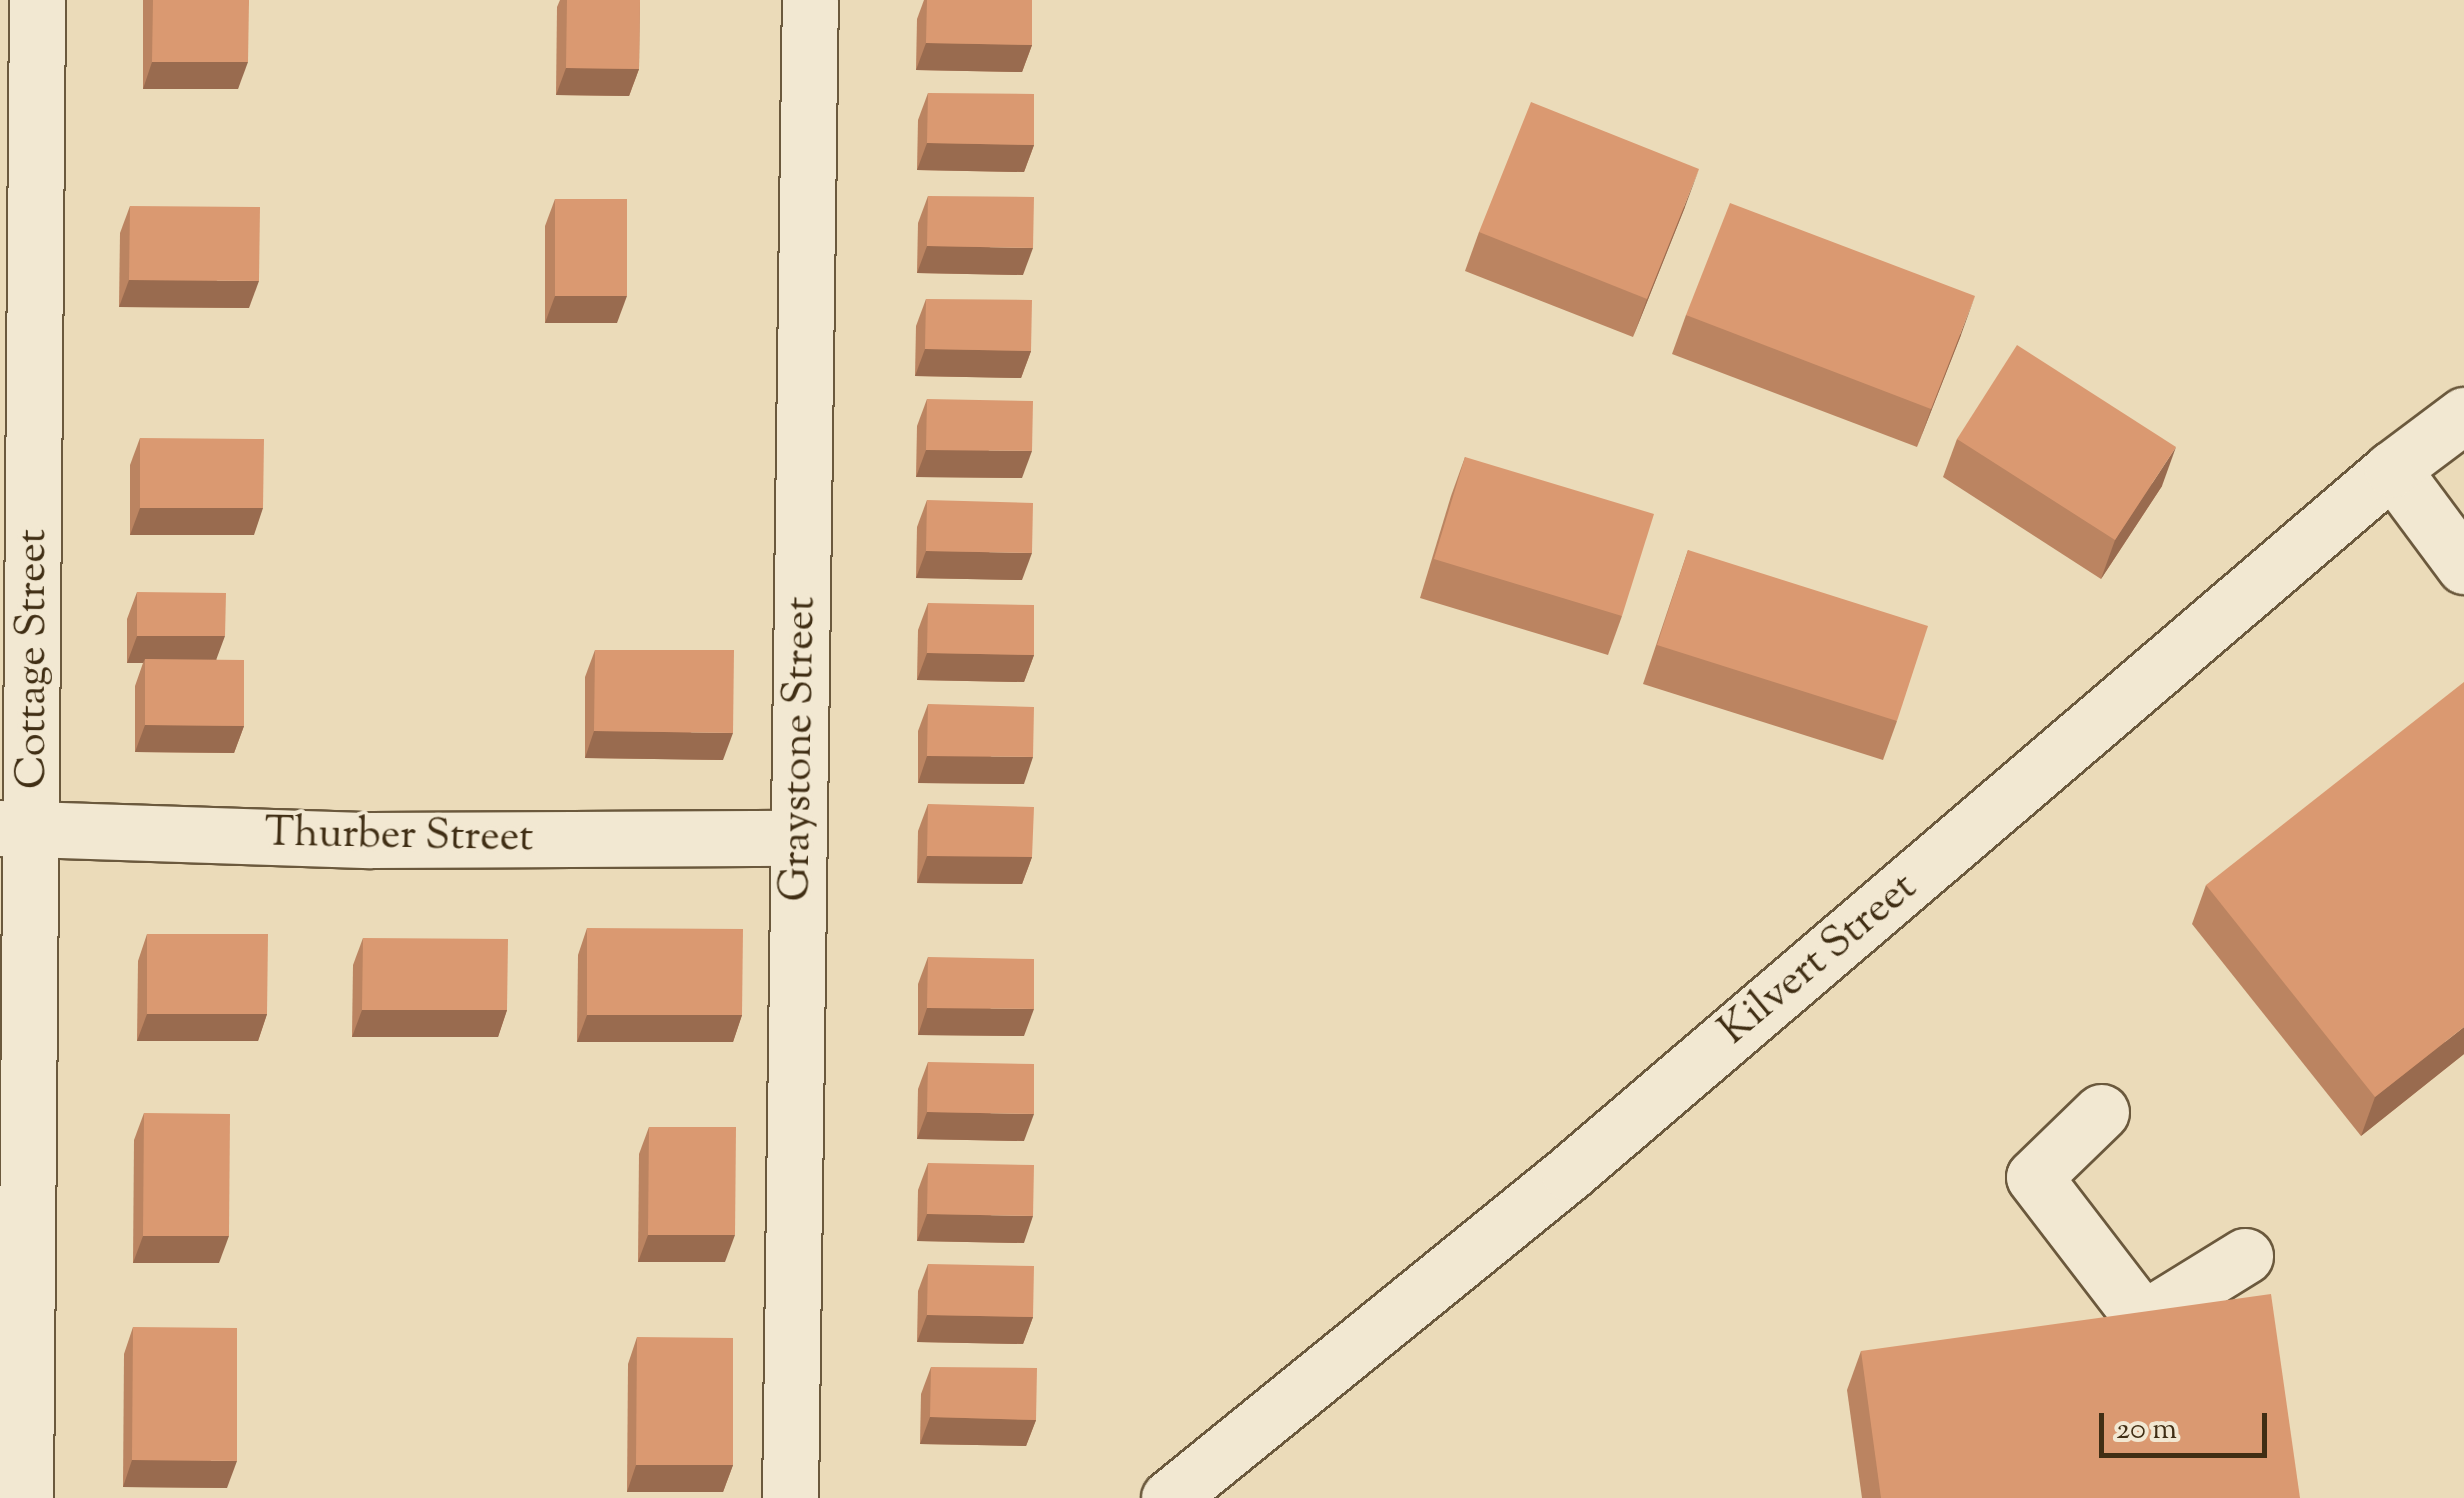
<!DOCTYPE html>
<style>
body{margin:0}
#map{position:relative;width:2464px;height:1498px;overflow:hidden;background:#ebdbb9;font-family:"Sorts Mill Goudy",serif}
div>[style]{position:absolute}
.roads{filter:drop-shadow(2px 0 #6b593d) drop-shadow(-2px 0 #6b593d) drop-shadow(0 2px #6b593d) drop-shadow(0 -2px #6b593d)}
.minor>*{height:55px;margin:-27.5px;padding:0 27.5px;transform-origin:27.5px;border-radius:27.5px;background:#f2e8d2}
.wall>*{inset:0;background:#bb8461}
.shaded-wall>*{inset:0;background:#996b4f}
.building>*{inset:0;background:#da9971}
span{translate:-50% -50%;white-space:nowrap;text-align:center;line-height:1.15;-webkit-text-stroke:8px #f2e8d2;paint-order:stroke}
.street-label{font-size:42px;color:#402e14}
.scale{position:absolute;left:2099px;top:1413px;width:168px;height:45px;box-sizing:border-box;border:5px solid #402e14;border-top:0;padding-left:12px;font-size:30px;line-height:35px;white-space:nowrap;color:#402e14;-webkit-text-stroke:8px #f2e8d2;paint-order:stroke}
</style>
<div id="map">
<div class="roads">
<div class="minor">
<div style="left:2392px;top:469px;width:121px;rotate:53.4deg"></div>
<div style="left:0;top:828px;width:371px;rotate:1.9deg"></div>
<div style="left:371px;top:840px;width:428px;rotate:-0.3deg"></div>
<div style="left:2101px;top:1112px;width:93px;rotate:135.9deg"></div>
<div style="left:2034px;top:1177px;width:179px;rotate:52.5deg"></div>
<div style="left:2143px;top:1319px;width:120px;rotate:-31.7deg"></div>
<div style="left:25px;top:1498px;width:1498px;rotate:-89.54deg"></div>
<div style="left:790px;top:1498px;width:1498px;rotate:-89.24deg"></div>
<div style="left:1169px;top:1498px;width:515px;rotate:-39.09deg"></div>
<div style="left:1569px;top:1173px;width:1083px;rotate:-40.54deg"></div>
<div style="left:2392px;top:469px;width:90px;rotate:-36.9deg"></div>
</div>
</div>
<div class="wall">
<div style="clip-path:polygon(143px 0,249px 0,238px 89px,143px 89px)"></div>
<div style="clip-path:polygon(560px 0,640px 0,639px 69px,629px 96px,556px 95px,557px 7px)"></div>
<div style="clip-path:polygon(924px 0,1032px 0,1032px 45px,1022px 72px,916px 70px,917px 19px)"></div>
<div style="clip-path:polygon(928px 93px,1034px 145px,1024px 172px,917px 170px,918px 120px)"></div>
<div style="clip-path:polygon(928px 196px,1023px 275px,917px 273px,918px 223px)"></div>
<div style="clip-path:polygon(555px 199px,617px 323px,545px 323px,545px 226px)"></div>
<div style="clip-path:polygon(130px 206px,249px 308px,119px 307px,120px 233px)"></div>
<div style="clip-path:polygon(1685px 207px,1633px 337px,1465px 271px,1479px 232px)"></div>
<div style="clip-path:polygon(926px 299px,1031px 351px,1021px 378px,915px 376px,916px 326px)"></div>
<div style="clip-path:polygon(1686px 315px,1961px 335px,1917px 447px,1672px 354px)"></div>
<div style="clip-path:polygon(927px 399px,1022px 478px,916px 477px,917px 426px)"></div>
<div style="clip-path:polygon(140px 438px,254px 535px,130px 535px,130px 465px)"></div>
<div style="clip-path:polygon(1957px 439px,2162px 486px,2101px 579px,1943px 477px)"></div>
<div style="clip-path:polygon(1465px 457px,1622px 616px,1608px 655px,1420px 598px,1451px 496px)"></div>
<div style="clip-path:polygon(927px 500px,1022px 580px,916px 578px,917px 527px)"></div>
<div style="clip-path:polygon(1688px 550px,1897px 721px,1883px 760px,1643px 684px)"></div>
<div style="clip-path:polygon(137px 592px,217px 660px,244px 726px,234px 753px,135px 752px,135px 686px,143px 663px,127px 663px,127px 619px)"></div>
<div style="clip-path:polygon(928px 603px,1034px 655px,1024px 682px,917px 680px,918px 630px)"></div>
<div style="clip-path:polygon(595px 650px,723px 760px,585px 758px,585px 677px)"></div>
<div style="clip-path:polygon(928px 704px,1024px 784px,918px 783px,918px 731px)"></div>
<div style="clip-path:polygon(928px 804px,1032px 857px,1022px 884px,917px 883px,918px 831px)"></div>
<div style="clip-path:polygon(2206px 885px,2464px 1054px,2361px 1136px,2192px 924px)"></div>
<div style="clip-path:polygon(587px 928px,742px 1015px,733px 1042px,577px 1042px,578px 955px)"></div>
<div style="clip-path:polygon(147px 934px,267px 1014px,258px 1041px,137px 1041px,138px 961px)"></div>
<div style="clip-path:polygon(363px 938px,507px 1010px,498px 1037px,352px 1037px,353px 965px)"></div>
<div style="clip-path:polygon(928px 957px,1024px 1036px,918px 1035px,918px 984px)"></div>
<div style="clip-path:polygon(928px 1062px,1024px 1141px,917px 1139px,918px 1089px)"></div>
<div style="clip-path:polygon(144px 1113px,219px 1263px,133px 1263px,134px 1140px)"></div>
<div style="clip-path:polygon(649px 1127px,725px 1262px,638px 1262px,639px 1154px)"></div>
<div style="clip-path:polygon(928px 1163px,1024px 1243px,917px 1241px,918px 1190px)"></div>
<div style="clip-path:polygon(928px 1264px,1033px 1317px,1023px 1344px,917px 1342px,918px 1291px)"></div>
<div style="clip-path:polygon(133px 1327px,227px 1488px,123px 1487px,124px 1354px)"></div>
<div style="clip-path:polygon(637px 1337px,733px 1465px,723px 1492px,627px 1492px,628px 1364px)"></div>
<div style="clip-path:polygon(1861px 1351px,2300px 1498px,1862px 1498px,1847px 1390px)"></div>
<div style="clip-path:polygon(931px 1367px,1036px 1420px,1026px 1446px,920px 1444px,921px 1394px)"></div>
</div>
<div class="shaded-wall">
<div style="clip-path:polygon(926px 43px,1032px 45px,1022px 72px,916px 70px)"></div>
<div style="clip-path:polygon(152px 62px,248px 62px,238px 89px,143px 89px)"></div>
<div style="clip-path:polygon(566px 68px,639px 69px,629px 96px,556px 95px)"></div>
<div style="clip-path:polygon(927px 143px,1034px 145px,1024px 172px,917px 170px)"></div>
<div style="clip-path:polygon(1699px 169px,1685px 207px,1633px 337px,1647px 299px)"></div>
<div style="clip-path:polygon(927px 246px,1033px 248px,1023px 275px,917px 273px)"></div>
<div style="clip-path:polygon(129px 280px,259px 281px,249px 308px,119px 307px)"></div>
<div style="clip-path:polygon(555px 296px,627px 296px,617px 323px,545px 323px)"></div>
<div style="clip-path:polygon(1975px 296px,1961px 335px,1917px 447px,1931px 409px)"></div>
<div style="clip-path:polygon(925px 349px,1031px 351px,1021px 378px,915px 376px)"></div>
<div style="clip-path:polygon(2176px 447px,2162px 486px,2101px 579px,2115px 540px)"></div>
<div style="clip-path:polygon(926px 450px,1032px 451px,1022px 478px,916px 477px)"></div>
<div style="clip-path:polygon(140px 508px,263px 508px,254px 535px,130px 535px)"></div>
<div style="clip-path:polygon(926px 551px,1032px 553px,1022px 580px,916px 578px)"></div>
<div style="clip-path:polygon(137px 636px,225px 636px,215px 663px,145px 659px,143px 663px,127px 663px)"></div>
<div style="clip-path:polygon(927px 653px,1034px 655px,1024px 682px,917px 680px)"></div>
<div style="clip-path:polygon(145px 725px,244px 726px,234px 753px,135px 752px)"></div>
<div style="clip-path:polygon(594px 731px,733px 733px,723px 760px,585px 758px)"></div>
<div style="clip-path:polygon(927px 756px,1033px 757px,1024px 784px,918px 783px)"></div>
<div style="clip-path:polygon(927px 856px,1032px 857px,1022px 884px,917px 883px)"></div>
<div style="clip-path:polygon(927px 1008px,1034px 1009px,1024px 1036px,918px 1035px)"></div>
<div style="clip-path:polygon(362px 1010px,507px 1010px,498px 1037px,352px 1037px)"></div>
<div style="clip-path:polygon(147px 1014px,267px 1014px,258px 1041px,137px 1041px)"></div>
<div style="clip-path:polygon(587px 1015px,742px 1015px,733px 1042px,577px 1042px)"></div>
<div style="clip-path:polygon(2464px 1027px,2464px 1054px,2361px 1136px,2375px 1097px)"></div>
<div style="clip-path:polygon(927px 1112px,1034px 1114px,1024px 1141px,917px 1139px)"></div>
<div style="clip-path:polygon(927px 1214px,1033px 1216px,1024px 1243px,917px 1241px)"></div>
<div style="clip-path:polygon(648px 1235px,735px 1235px,725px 1262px,638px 1262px)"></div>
<div style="clip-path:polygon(143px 1236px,229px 1236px,219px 1263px,133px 1263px)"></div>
<div style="clip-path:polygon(927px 1315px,1033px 1317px,1023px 1344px,917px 1342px)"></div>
<div style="clip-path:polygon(930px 1417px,1036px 1420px,1026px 1446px,920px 1444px)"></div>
<div style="clip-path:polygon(132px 1460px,237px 1461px,227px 1488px,123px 1487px)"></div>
<div style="clip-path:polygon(636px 1465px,733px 1465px,723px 1492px,627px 1492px)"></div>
</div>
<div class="building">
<div style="clip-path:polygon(153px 0,249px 0,248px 62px,152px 62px)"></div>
<div style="clip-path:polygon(567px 0,640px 0,639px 69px,566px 68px)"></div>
<div style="clip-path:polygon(927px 0,1032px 0,1032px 45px,926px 43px)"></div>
<div style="clip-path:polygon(928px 93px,1034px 94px,1034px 145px,927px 143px)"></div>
<div style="clip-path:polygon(1531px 102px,1699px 169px,1647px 299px,1479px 232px)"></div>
<div style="clip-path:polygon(928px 196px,1034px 197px,1033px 248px,927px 246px)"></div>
<div style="clip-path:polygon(555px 199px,627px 199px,627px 296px,555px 296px)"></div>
<div style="clip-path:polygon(1730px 203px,1975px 296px,1931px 409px,1686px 315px)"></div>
<div style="clip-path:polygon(130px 206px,260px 207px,259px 281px,129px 280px)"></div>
<div style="clip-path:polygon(926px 299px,1032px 300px,1031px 351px,925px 349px)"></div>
<div style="clip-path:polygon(2017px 345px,2176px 447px,2115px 540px,1957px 439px)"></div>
<div style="clip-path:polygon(927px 399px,1033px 401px,1032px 451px,926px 450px)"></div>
<div style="clip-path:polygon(140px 438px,264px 439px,263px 508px,140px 508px)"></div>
<div style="clip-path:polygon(1465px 457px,1654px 514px,1622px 616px,1434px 559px)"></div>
<div style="clip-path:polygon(927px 500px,1033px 503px,1032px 553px,926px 551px)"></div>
<div style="clip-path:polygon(1688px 550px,1928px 626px,1897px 721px,1657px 645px)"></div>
<div style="clip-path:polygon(137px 592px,226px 593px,225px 636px,137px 636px)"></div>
<div style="clip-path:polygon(928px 603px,1034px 605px,1034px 655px,927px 653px)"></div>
<div style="clip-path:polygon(595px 650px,734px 650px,733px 733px,594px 731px)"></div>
<div style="clip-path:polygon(145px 659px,244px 660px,244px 726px,145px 725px)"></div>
<div style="clip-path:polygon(2464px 682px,2464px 1027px,2375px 1097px,2206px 885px)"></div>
<div style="clip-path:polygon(928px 704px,1034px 707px,1033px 757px,927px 756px)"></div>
<div style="clip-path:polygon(928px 804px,1034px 807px,1032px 857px,927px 856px)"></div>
<div style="clip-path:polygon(587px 928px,743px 929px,742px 1015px,587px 1015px)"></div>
<div style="clip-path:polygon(147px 934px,268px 934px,267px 1014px,147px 1014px)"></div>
<div style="clip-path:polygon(363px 938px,508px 939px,507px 1010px,362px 1010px)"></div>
<div style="clip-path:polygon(928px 957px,1034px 959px,1034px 1009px,927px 1008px)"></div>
<div style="clip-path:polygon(928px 1062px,1034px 1064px,1034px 1114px,927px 1112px)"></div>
<div style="clip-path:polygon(144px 1113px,230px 1114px,229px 1236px,143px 1236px)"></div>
<div style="clip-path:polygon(649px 1127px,736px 1127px,735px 1235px,648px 1235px)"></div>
<div style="clip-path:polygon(928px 1163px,1034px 1165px,1033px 1216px,927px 1214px)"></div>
<div style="clip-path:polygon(928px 1264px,1034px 1266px,1033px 1317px,927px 1315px)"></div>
<div style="clip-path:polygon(2271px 1294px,2300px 1498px,1881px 1498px,1861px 1351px)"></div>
<div style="clip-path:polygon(133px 1327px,237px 1328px,237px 1461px,132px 1460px)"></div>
<div style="clip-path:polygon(637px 1337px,733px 1338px,733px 1465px,636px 1465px)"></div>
<div style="clip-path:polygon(931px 1367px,1037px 1368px,1036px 1420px,930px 1417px)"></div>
</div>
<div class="street-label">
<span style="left:34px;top:659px;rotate:-90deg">Cottage Street</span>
<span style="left:800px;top:749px;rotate:-89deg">Graystone Street</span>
<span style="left:399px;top:837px;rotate:1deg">Thurber Street</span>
<span style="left:1819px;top:960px;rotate:-40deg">Kilvert Street</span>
</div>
<div class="scale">20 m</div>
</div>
